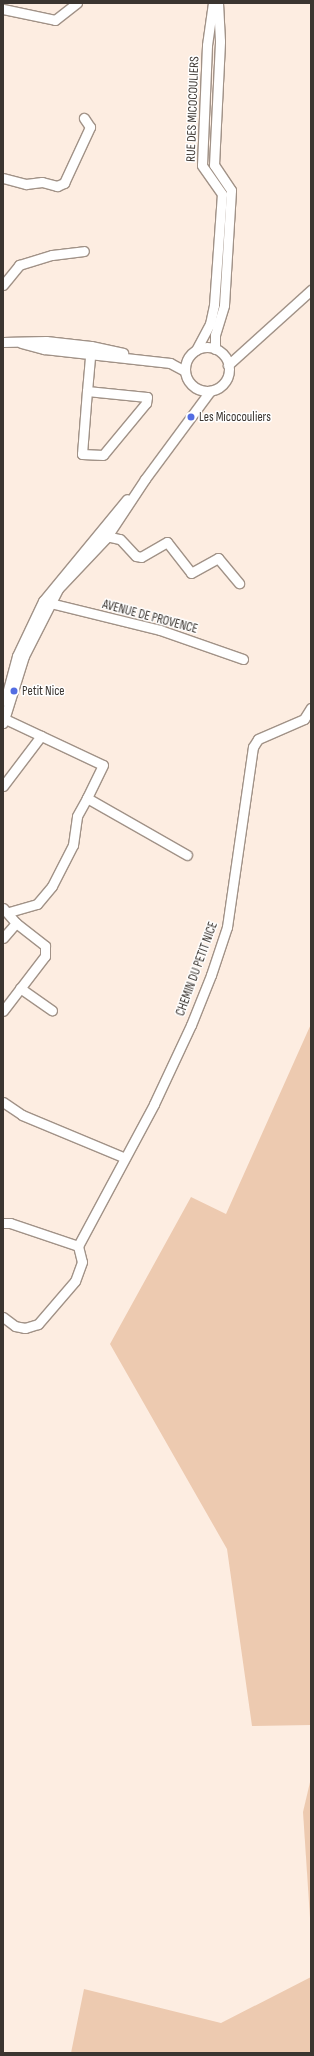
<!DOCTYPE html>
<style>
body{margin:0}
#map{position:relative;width:314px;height:2056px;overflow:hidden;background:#fdede1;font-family:"Sofia Sans Condensed",sans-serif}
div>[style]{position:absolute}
.green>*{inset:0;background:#edcab0}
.roads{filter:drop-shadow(1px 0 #a19287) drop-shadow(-1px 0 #a19287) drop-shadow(0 1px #a19287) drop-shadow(0 -1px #a19287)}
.minor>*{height:9px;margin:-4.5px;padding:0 4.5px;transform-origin:4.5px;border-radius:4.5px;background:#fff}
.minor>.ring{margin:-4.5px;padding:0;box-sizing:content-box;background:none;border:9px solid #fff;border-radius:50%}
.dots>*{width:11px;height:11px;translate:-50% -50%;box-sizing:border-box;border:2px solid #fff;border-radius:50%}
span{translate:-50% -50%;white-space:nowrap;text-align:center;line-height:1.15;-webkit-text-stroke:3px #fff;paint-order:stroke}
.street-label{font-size:13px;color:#3b3530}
.poi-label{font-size:13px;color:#3b3530}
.left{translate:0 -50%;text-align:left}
.frame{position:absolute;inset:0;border:4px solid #3b3530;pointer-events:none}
</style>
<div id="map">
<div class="green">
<div style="clip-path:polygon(311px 1024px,311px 1725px,252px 1726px,227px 1549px,110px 1344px,191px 1197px,226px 1214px)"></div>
<div style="clip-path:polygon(311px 1778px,311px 1933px,303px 1812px)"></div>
<div style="clip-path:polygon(311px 1977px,311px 2053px,71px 2053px,84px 1989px,221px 2023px)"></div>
</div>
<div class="roads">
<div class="minor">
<div style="left:3px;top:9px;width:53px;rotate:11.9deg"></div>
<div style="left:55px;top:20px;width:28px;rotate:-38deg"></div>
<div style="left:3px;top:178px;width:24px;rotate:15deg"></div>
<div style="left:26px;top:184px;width:16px;rotate:-7deg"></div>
<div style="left:42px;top:182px;width:16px;rotate:15deg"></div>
<div style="left:57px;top:186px;width:8px;rotate:-23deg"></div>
<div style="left:64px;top:183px;width:62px;rotate:-65.1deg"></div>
<div style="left:90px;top:127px;width:11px;rotate:-124deg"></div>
<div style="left:3px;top:285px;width:26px;rotate:-51deg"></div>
<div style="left:19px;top:265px;width:34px;rotate:-17deg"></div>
<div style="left:52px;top:255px;width:32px;rotate:-7deg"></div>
<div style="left:3px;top:342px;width:43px;rotate:-1.3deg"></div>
<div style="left:46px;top:341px;width:45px;rotate:6.3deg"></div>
<div style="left:91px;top:346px;width:33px;rotate:12deg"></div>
<div style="left:21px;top:343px;width:24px;rotate:15deg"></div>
<div style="left:44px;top:349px;width:127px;rotate:6.3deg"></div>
<div style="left:170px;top:363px;width:17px;rotate:28deg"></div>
<div class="ring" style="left:185px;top:347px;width:35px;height:35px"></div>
<div style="left:215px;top:349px;width:14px;rotate:-90deg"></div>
<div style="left:215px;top:335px;width:31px;rotate:-73deg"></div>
<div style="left:224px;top:305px;width:115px;rotate:-86.5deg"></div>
<div style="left:231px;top:190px;width:30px;rotate:-124deg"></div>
<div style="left:214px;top:165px;width:124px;rotate:-87.2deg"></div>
<div style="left:220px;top:41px;width:38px;rotate:-93deg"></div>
<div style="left:196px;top:350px;width:30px;rotate:-62deg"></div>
<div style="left:210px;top:324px;width:19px;rotate:-78deg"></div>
<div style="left:214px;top:305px;width:111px;rotate:-85.9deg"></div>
<div style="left:222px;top:194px;width:35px;rotate:-125deg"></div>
<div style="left:202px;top:165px;width:120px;rotate:-87.6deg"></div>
<div style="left:207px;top:45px;width:42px;rotate:-81.9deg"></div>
<div style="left:228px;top:365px;width:112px;rotate:-42.1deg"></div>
<div style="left:87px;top:391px;width:60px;rotate:5.7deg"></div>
<div style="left:147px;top:397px;width:6px;rotate:99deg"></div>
<div style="left:146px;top:403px;width:67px;rotate:129.6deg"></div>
<div style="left:103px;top:455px;width:21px;rotate:-177deg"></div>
<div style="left:82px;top:454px;width:63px;rotate:-85.5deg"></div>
<div style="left:87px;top:391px;width:45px;rotate:-84.9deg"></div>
<div style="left:102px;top:535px;width:18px;rotate:13deg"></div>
<div style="left:120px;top:539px;width:23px;rotate:47deg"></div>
<div style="left:136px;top:556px;width:5px;rotate:11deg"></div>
<div style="left:141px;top:557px;width:30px;rotate:-30deg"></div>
<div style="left:167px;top:542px;width:39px;rotate:52deg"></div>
<div style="left:191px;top:573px;width:31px;rotate:-29deg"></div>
<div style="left:218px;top:558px;width:33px;rotate:50deg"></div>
<div style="left:46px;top:602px;width:117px;rotate:13.8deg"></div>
<div style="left:160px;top:630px;width:88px;rotate:19.3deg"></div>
<div style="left:5px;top:701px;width:47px;rotate:-75.1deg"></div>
<div style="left:17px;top:656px;width:61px;rotate:-64.7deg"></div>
<div style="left:43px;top:601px;width:132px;rotate:-50.5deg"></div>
<div style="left:3px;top:718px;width:110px;rotate:25.2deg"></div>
<div style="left:103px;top:765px;width:37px;rotate:116deg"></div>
<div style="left:87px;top:798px;width:115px;rotate:29.7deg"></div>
<div style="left:3px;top:723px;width:70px;rotate:-72.6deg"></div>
<div style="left:24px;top:656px;width:75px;rotate:-63.1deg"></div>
<div style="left:58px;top:589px;width:70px;rotate:-46.7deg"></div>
<div style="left:106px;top:538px;width:71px;rotate:-56.5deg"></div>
<div style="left:145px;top:479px;width:109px;rotate:-53.5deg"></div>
<div style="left:3px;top:786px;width:63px;rotate:-52.8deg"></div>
<div style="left:3px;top:908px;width:20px;rotate:49deg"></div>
<div style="left:16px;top:923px;width:37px;rotate:38deg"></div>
<div style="left:45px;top:946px;width:10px;rotate:90deg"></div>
<div style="left:45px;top:956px;width:69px;rotate:127.4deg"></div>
<div style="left:9px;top:912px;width:29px;rotate:-16deg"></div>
<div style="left:37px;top:904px;width:23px;rotate:-50deg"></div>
<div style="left:52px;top:886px;width:46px;rotate:-62.9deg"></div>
<div style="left:73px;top:845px;width:29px;rotate:-82deg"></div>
<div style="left:77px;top:816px;width:21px;rotate:-61deg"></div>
<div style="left:3px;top:938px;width:20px;rotate:-49deg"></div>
<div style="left:20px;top:988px;width:39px;rotate:35deg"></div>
<div style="left:3px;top:1102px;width:23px;rotate:34deg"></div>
<div style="left:22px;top:1115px;width:109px;rotate:22.6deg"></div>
<div style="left:3px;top:1223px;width:7px"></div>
<div style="left:10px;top:1223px;width:72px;rotate:18.7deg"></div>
<div style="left:78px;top:1246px;width:16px;rotate:76deg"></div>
<div style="left:82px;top:1262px;width:20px;rotate:110deg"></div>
<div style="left:75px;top:1281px;width:57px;rotate:130.7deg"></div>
<div style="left:38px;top:1324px;width:14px;rotate:163deg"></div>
<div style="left:25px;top:1328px;width:10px;rotate:-169deg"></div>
<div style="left:15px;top:1326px;width:15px;rotate:-143deg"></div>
<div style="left:78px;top:1246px;width:161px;rotate:-61.8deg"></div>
<div style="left:154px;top:1104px;width:87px;rotate:-64.9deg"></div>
<div style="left:191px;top:1025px;width:54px;rotate:-68.2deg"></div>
<div style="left:211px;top:975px;width:51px;rotate:-71.6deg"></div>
<div style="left:227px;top:927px;width:182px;rotate:-81.8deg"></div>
<div style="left:253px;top:747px;width:9px;rotate:-58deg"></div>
<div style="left:258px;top:739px;width:50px;rotate:-23.5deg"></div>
<div style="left:304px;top:719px;width:13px;rotate:-58deg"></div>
</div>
</div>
<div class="dots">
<div style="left:191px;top:417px;background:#536de2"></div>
<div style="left:14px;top:691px;background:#536de2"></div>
</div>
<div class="street-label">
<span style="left:193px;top:109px;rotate:-88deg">RUE DES MICOCOULIERS</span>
<span style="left:150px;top:617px;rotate:15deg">AVENUE DE PROVENCE</span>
<span style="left:197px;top:969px;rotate:-70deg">CHEMIN DU PETIT NICE</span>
</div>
<div class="poi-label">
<span class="left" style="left:199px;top:417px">Les Micocouliers</span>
<span class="left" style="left:22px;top:691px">Petit Nice</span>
</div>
<div class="frame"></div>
</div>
